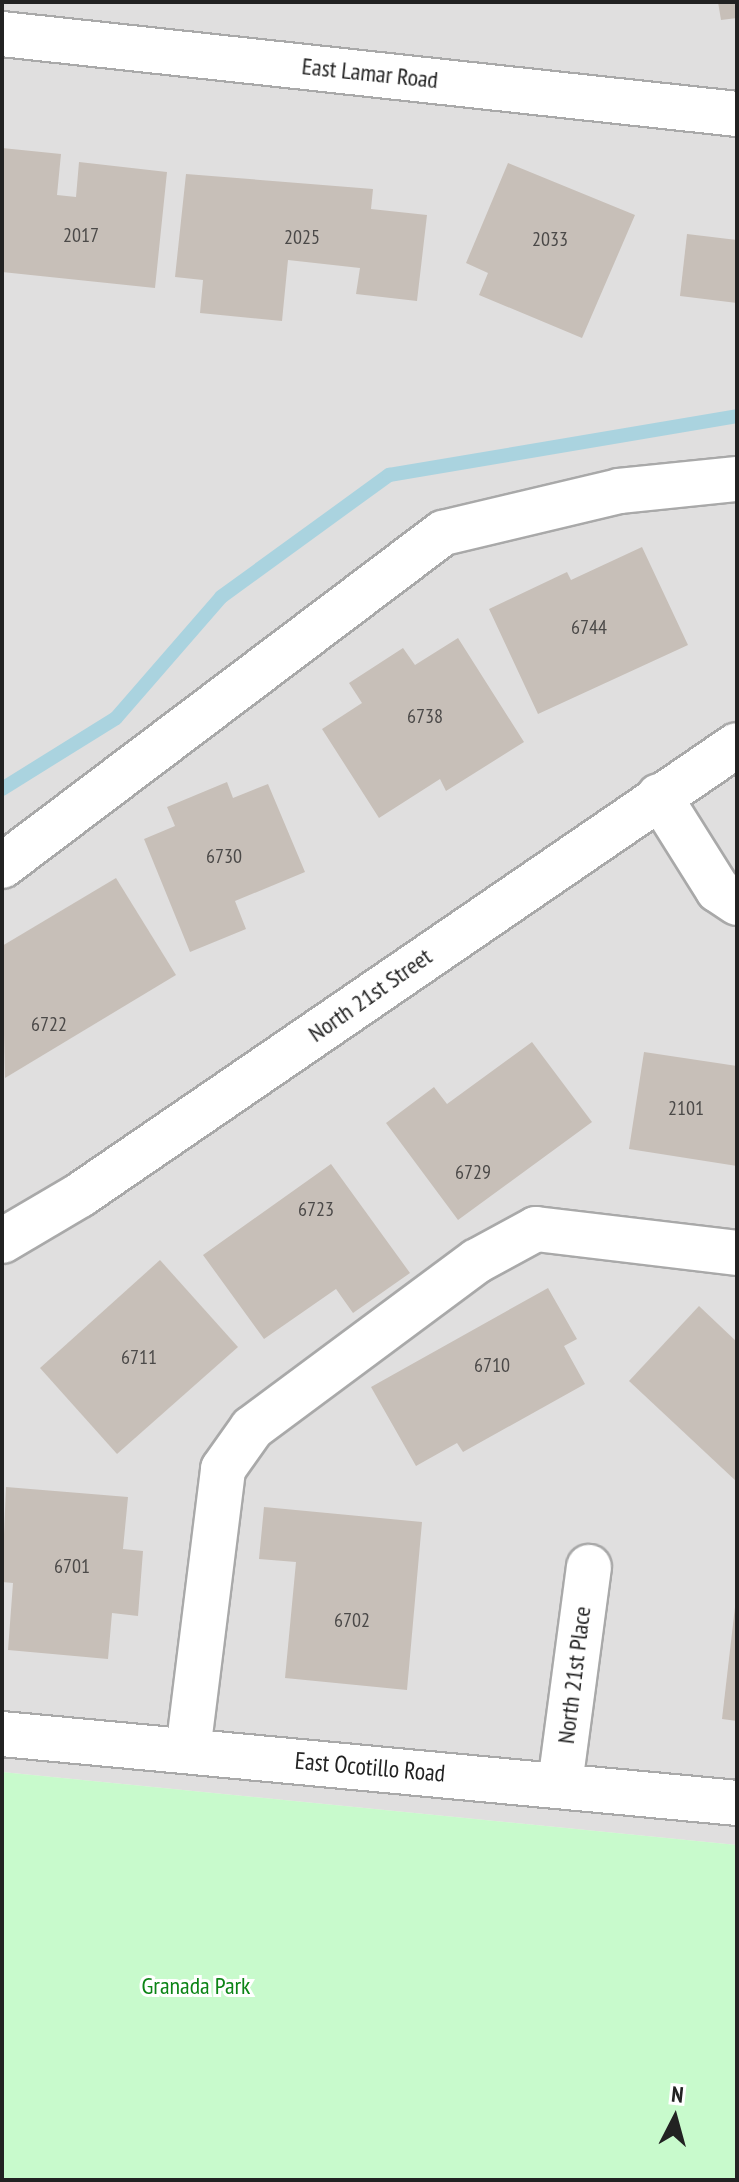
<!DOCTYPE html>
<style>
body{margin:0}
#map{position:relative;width:739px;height:2182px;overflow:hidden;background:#f2efe9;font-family:"PT Sans Narrow",sans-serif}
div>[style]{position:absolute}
.residential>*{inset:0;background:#e0dfdf}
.park>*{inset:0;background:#c8facc}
.stream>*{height:14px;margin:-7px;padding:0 7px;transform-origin:7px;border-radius:7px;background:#aad3df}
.building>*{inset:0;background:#c7bfb8}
.roads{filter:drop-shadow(2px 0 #a9a9a9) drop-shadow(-2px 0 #a9a9a9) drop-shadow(0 2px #a9a9a9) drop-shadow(0 -2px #a9a9a9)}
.minor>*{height:44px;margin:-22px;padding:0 22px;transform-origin:22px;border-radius:22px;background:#fff}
span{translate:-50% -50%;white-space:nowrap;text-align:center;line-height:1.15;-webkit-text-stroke:6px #fff;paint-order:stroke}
.number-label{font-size:20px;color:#4b4948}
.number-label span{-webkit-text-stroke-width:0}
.street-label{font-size:24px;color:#222}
.park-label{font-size:24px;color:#0c8416}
.frame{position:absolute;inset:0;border:4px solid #222;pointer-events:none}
.north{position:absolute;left:635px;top:2078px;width:80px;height:80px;-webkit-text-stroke:6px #fff;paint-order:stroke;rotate:6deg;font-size:22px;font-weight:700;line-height:32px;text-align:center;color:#222}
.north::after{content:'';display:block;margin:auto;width:28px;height:36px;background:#222;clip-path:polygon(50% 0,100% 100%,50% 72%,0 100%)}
</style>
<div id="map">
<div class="residential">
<div style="clip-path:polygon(2px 2px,737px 2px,737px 1845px,2px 1772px)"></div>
</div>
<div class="park">
<div style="clip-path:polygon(2px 1772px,737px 1845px,737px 2180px,2px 2180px)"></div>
</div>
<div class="stream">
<div style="left:2px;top:789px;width:134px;rotate:-31.9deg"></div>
<div style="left:116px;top:718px;width:160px;rotate:-49deg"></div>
<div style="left:221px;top:597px;width:208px;rotate:-36deg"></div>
<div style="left:389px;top:475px;width:353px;rotate:-9.6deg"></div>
</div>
<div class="building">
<div style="clip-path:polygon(718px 2px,737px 2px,737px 18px,721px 20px)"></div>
<div style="clip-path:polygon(2px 148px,61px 154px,57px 195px,76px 197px,79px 162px,167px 172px,155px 288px,2px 272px)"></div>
<div style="clip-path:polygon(508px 163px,635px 215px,582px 338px,479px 295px,488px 273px,466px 263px)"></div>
<div style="clip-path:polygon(186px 174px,373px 189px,371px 209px,427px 215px,417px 301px,356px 294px,360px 268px,288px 260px,282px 321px,200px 313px,203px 280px,175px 277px)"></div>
<div style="clip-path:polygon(687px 234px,737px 240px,737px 303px,680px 296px)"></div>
<div style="clip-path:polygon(642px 547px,688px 645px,538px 714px,489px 609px,567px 572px,571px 580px)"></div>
<div style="clip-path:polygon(458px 638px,524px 742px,446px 791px,440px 779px,379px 818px,322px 729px,362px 703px,349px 683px,403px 648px,415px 665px)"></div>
<div style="clip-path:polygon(227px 782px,233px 798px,268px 784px,305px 872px,235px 901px,246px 929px,190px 952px,144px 839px,175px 826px,167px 807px)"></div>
<div style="clip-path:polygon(116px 878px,176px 975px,5px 1078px,2px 946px)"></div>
<div style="clip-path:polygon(532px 1042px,592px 1122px,458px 1220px,386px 1123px,434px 1087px,447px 1104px)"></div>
<div style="clip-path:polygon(644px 1052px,737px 1066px,737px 1166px,629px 1149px)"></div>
<div style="clip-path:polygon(331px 1164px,410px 1273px,353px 1313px,336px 1289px,264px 1339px,203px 1255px)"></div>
<div style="clip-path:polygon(160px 1260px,238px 1347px,117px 1454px,40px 1368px)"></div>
<div style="clip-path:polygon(548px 1288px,577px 1339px,564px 1346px,585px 1384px,463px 1452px,457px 1443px,416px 1466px,371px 1387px)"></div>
<div style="clip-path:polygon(699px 1306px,737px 1342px,737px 1482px,629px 1381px)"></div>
<div style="clip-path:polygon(6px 1487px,128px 1497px,123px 1549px,143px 1551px,138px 1616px,112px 1613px,108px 1659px,8px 1650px,13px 1583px,2px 1582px)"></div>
<div style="clip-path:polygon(264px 1507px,422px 1522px,407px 1690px,285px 1678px,296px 1562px,259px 1559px)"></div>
<div style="clip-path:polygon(735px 1607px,737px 1607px,737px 1721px,722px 1719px)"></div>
</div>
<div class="roads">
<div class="minor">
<div style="left:2px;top:34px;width:739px;rotate:6.21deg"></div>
<div style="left:659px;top:796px;width:111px;rotate:57.9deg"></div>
<div style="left:718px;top:890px;width:23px;rotate:34deg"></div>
<div style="left:2px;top:866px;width:553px;rotate:-37.06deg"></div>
<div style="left:443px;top:533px;width:181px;rotate:-13.4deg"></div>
<div style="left:619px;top:491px;width:119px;rotate:-5.8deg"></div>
<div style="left:2px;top:1241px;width:91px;rotate:-30.5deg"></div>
<div style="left:80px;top:1195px;width:796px;rotate:-34.41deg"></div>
<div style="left:2px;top:1734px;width:738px;rotate:5.36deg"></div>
<div style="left:188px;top:1751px;width:284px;rotate:-82.9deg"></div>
<div style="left:223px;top:1469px;width:50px;rotate:-54.7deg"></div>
<div style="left:252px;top:1428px;width:280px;rotate:-36.6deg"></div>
<div style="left:477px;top:1261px;width:67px;rotate:-28.5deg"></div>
<div style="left:536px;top:1229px;width:202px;rotate:6.8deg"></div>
<div style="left:560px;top:1784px;width:219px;rotate:-82.4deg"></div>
</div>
</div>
<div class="number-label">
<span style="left:81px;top:235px">2017</span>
<span style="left:302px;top:237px">2025</span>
<span style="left:550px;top:239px">2033</span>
<span style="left:589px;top:627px">6744</span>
<span style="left:425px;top:716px">6738</span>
<span style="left:224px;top:856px">6730</span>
<span style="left:49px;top:1024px">6722</span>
<span style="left:686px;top:1108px">2101</span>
<span style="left:473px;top:1172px">6729</span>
<span style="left:316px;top:1209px">6723</span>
<span style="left:139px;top:1357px">6711</span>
<span style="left:492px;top:1365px">6710</span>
<span style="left:72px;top:1566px">6701</span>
<span style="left:352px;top:1620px">6702</span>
</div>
<div class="street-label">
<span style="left:370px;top:73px;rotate:6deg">East Lamar Road</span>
<span style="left:370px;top:995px;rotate:-35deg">North 21st Street</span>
<span style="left:574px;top:1675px;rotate:-83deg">North 21st Place</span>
<span style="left:370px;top:1767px;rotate:5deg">East Ocotillo Road</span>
</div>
<div class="park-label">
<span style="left:196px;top:1986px">Granada Park</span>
</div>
<div class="frame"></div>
<div class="north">N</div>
</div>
